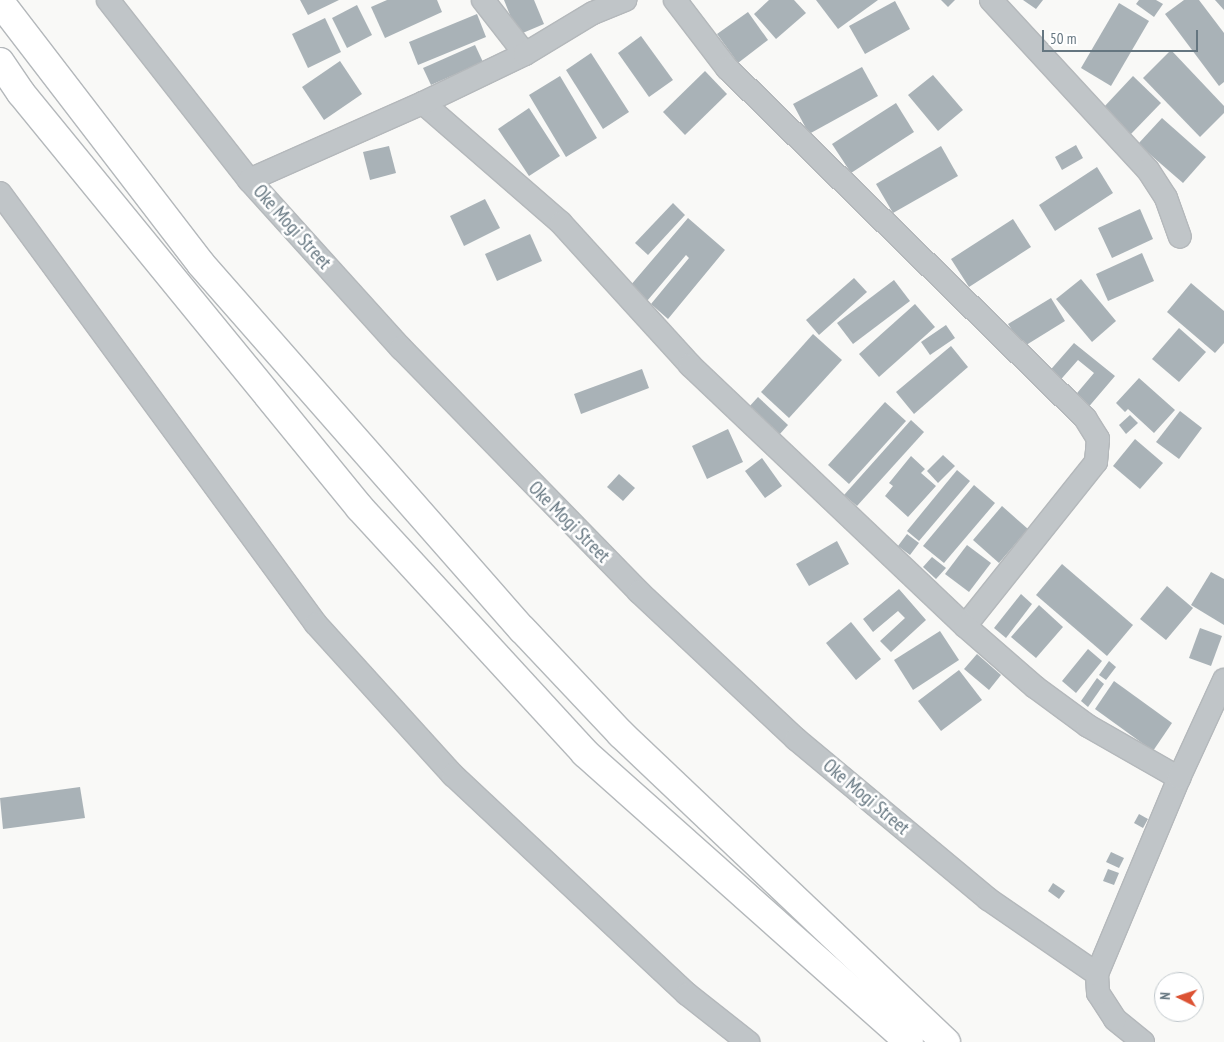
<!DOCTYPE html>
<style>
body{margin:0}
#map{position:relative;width:1224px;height:1042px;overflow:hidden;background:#f9f9f7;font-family:"PT Sans Narrow",sans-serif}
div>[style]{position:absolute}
.building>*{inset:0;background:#a9b2b7}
.roads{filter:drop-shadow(1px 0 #b4b8bb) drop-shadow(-1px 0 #b4b8bb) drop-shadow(0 1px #b4b8bb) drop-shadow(0 -1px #b4b8bb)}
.minor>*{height:22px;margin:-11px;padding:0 11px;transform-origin:11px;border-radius:11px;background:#c0c5c8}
.highway>*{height:28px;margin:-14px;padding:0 14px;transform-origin:14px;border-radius:14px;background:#fff}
span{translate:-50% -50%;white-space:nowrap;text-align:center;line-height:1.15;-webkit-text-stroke:5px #fff;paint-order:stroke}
.street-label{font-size:19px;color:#657680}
.north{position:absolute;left:1154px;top:972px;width:50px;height:50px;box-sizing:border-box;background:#fff;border:1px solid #c1c8cc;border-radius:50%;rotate:274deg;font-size:14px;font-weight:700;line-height:20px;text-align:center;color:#657680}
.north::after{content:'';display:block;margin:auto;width:18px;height:22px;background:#dc5233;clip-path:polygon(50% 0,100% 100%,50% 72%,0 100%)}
.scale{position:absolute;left:1042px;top:30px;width:156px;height:22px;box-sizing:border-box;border:2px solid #657680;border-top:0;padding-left:6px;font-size:15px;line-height:18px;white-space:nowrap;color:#657680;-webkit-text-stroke:4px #fff;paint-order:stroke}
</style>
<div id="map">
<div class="building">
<div style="clip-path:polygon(300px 0,339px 0,308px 15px)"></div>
<div style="clip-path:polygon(387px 0,437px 0,442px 12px,385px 38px,371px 7px)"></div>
<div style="clip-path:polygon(504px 0,534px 0,544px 24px,518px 35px)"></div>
<div style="clip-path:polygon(769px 0,794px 0,806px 13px,776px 39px,754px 14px)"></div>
<div style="clip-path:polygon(816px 0,878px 0,838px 29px)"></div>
<div style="clip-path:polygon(941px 0,955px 0,948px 7px)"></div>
<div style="clip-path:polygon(1023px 0,1043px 0,1036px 9px)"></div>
<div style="clip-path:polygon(1139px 0,1156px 0,1163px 4px,1154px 17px,1136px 4px)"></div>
<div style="clip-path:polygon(1184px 0,1199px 0,1224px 33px,1224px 82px,1219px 86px,1165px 14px)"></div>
<div style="clip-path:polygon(1215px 0,1224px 0,1224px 10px)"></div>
<div style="clip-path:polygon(895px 1px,910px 29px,865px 54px,849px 26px)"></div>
<div style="clip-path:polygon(1119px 3px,1149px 21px,1111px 86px,1081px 68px)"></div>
<div style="clip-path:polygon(357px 5px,372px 35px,347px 48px,332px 18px)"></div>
<div style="clip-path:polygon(748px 12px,768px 40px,738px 63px,717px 34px)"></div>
<div style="clip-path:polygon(477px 14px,486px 37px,418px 65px,409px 42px)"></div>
<div style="clip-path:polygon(325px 18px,341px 52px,308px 68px,292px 34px)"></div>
<div style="clip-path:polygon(641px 36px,673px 80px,649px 97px,618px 53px)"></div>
<div style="clip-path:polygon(475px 45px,483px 62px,431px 85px,423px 68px)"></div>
<div style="clip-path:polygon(1171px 50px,1224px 106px,1224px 113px,1200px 137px,1143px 78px)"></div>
<div style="clip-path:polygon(591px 53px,629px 112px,603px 129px,566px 70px)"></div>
<div style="clip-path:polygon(340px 61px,362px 94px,324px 120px,302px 87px)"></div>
<div style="clip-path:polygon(862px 67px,878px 96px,809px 134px,793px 104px)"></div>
<div style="clip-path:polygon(705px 71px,727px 94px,685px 135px,663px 112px)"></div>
<div style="clip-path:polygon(933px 75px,963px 110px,938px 131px,908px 95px)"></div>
<div style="clip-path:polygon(560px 76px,597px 138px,566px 157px,529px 95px)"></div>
<div style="clip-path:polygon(1133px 76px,1161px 103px,1130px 135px,1103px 108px)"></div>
<div style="clip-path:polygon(896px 103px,914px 132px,851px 173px,832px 144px)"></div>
<div style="clip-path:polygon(529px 108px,560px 156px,529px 176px,498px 129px)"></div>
<div style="clip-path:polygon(1162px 118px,1206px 157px,1183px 183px,1138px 144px)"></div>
<div style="clip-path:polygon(1076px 145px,1083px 158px,1062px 170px,1055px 157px)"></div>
<div style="clip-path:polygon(389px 146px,396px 173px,370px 180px,363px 152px)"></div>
<div style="clip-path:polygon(941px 146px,958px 176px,893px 213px,876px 184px)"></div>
<div style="clip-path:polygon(1097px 167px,1113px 193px,1055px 231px,1039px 205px)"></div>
<div style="clip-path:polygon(485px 199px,500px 228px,464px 246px,450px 216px)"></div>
<div style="clip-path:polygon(673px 203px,685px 215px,648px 255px,635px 243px)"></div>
<div style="clip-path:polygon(1140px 209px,1153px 239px,1112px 258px,1098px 228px)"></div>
<div style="clip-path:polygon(688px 218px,725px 250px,668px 319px,651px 304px,689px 258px,686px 255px,647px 301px,630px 286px)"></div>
<div style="clip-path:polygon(1013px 219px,1031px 247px,969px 287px,951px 259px)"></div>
<div style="clip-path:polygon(530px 234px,542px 261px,497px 281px,485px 254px)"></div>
<div style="clip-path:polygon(1142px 253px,1154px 281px,1108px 301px,1096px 274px)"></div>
<div style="clip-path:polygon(854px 278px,867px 292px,819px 335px,806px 320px)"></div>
<div style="clip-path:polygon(1081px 279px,1116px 321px,1092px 342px,1056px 299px)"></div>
<div style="clip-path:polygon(894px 280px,910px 301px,853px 344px,837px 323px)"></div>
<div style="clip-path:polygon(1191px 283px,1224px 311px,1224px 343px,1215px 353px,1167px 312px)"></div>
<div style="clip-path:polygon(1051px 298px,1065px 321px,1023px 347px,1008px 324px)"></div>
<div style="clip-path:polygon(915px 304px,935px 327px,879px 377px,859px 354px)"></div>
<div style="clip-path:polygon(946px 325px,955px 338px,930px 355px,921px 342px)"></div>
<div style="clip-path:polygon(1179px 328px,1206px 352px,1179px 382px,1152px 359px)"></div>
<div style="clip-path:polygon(813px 334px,842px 360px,789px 418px,761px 392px)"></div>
<div style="clip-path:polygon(1074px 343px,1115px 376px,1086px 410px,1072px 399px,1094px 373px,1078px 360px,1056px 385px,1046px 375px)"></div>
<div style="clip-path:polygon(951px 346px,968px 367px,914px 414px,896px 392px)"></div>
<div style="clip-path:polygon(642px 369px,649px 388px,581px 414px,574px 394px)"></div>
<div style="clip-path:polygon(1139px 378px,1175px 410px,1154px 433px,1128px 409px,1125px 412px,1116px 403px)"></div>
<div style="clip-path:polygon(758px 397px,788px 425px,779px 435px,748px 408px)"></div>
<div style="clip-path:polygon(885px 402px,906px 421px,849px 484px,828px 465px)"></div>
<div style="clip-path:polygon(1180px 411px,1202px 428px,1179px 459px,1156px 442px)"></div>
<div style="clip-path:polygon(1130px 415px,1138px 423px,1126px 434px,1119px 425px)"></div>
<div style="clip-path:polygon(911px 420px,924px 432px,857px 506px,844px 495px)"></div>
<div style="clip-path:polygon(728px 429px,743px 462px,707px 479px,692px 446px)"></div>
<div style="clip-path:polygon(1135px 439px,1163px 463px,1140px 489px,1113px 466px)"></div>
<div style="clip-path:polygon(943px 455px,955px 466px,938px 483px,927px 471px)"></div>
<div style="clip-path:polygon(911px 456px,925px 469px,921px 473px,936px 486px,908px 517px,885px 496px,893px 486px,889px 483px)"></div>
<div style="clip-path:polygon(762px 458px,782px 486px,765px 498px,745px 471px)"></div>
<div style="clip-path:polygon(957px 470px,970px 481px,919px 541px,907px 531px)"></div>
<div style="clip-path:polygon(619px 474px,635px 488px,623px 501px,607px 487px)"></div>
<div style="clip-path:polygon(974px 485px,995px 503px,944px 563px,923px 546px)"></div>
<div style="clip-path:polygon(1002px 506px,1028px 529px,999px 563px,973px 540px)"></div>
<div style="clip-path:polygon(907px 534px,919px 543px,910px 555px,898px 546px)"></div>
<div style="clip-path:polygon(837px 541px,849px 564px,809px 586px,796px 564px)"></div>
<div style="clip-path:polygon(967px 545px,991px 563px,969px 592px,945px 574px)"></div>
<div style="clip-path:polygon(932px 557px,946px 568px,936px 579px,923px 567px)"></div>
<div style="clip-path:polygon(1062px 564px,1133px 625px,1107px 656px,1036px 595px)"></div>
<div style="clip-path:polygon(1211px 572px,1224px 579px,1224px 625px,1191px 605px)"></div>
<div style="clip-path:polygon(1167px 586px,1193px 608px,1166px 640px,1140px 619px)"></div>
<div style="clip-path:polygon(899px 589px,926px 620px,891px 652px,880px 641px,905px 618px,898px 611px,873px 632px,863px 619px)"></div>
<div style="clip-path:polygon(1021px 594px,1032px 604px,1006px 638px,994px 628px)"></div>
<div style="clip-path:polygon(1039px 605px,1063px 627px,1036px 658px,1011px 637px)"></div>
<div style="clip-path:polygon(851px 622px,881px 659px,856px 680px,826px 643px)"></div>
<div style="clip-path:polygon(1200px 628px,1222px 636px,1211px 666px,1189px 658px)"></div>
<div style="clip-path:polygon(940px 631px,959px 660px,913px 690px,894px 660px)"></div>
<div style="clip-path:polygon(1088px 649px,1102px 661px,1076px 693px,1062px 681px)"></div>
<div style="clip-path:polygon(977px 654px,1001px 675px,989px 690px,964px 669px)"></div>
<div style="clip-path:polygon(1109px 661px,1116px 667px,1106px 680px,1099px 675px)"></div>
<div style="clip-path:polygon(959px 670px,982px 700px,941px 731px,918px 701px)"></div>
<div style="clip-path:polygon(1097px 678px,1104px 684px,1088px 707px,1081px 701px)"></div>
<div style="clip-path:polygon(1114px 681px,1172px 723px,1153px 751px,1095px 709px)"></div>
<div style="clip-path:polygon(80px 787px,85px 818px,3px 829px,0 798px)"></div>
<div style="clip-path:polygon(1139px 814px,1148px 819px,1143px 828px,1134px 823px)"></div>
<div style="clip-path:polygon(1111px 852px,1124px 858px,1119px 868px,1106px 862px)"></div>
<div style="clip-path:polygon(1108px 869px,1119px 873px,1114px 885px,1103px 881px)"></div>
<div style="clip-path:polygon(1053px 883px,1065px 891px,1059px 899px,1048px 891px)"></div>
</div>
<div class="roads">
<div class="minor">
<div style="left:108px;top:0;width:229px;rotate:51.9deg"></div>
<div style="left:249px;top:180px;width:227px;rotate:47.9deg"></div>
<div style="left:401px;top:348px;width:341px;rotate:45.7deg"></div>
<div style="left:639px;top:592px;width:215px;rotate:43.1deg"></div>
<div style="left:796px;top:739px;width:250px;rotate:39.8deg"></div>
<div style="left:988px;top:899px;width:132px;rotate:34.5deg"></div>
<div style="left:483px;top:0;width:68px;rotate:52.1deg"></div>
<div style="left:675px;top:0;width:86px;rotate:52.6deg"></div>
<div style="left:727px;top:68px;width:501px;rotate:44.35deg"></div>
<div style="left:1085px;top:418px;width:25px;rotate:58deg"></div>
<div style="left:1098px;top:439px;width:23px;rotate:95deg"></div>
<div style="left:1096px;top:462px;width:210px;rotate:128.6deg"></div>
<div style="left:991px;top:0;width:231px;rotate:47.3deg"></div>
<div style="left:1148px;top:170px;width:33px;rotate:57deg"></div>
<div style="left:1166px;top:198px;width:41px;rotate:70.3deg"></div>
<div style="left:423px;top:103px;width:183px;rotate:41deg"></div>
<div style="left:561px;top:223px;width:192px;rotate:47.7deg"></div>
<div style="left:690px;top:365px;width:379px;rotate:43.5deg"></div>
<div style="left:965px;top:626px;width:93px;rotate:41.1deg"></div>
<div style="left:1035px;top:687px;width:66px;rotate:36.3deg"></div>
<div style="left:1088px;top:726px;width:105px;rotate:29.7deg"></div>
<div style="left:249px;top:180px;width:190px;rotate:-23.9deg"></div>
<div style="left:423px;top:103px;width:113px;rotate:-25.7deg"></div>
<div style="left:525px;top:54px;width:79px;rotate:-31.1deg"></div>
<div style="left:593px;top:13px;width:35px;rotate:-22deg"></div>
<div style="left:0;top:193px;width:534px;rotate:53.75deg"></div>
<div style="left:316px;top:624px;width:204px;rotate:47.8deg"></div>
<div style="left:453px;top:775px;width:320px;rotate:43.1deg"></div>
<div style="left:687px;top:994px;width:78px;rotate:38.2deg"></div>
<div style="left:1143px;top:1042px;width:36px;rotate:-141deg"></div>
<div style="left:1115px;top:1019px;width:31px;rotate:-123deg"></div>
<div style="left:1098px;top:993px;width:19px;rotate:-93deg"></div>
<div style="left:1097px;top:974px;width:212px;rotate:-67.3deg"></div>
<div style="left:1179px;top:778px;width:108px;rotate:-65.3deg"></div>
</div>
<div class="highway">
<div style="left:0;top:2px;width:330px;rotate:52.5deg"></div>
<div style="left:201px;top:264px;width:487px;rotate:48.7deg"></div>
<div style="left:523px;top:630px;width:143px;rotate:46.7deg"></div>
<div style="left:621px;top:734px;width:448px;rotate:43.5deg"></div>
<div style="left:0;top:62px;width:37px;rotate:56deg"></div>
<div style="left:21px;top:93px;width:536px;rotate:50.76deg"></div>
<div style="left:360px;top:508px;width:333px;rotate:47.4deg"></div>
<div style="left:585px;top:753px;width:434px;rotate:41.7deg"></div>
</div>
</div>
<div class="street-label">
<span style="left:292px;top:227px;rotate:48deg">Oke Mogi Street</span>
<span style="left:569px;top:522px;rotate:45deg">Oke Mogi Street</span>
<span style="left:866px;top:797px;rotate:40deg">Oke Mogi Street</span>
</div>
<div class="north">N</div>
<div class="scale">50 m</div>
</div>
